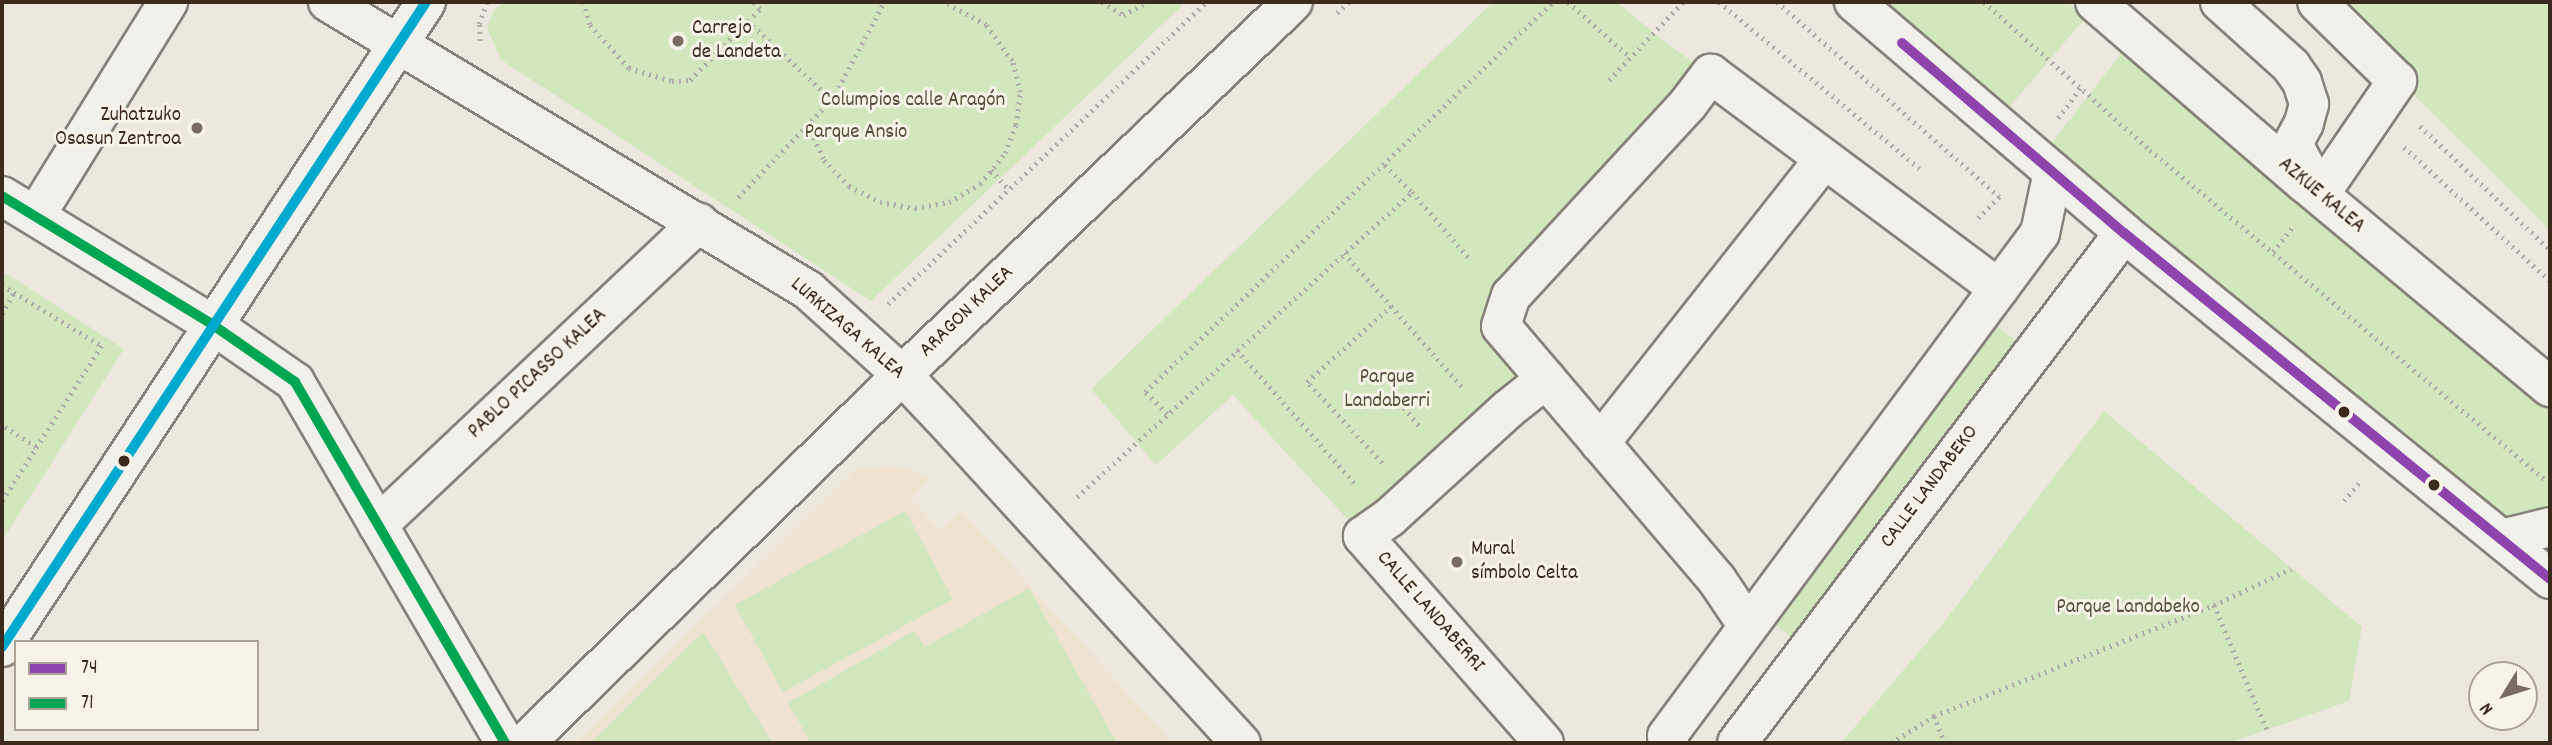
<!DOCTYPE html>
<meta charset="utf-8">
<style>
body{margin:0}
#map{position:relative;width:2552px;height:745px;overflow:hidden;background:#ece8de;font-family:Dekko,sans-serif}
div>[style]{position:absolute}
.built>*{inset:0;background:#ede3d0}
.green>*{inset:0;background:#d2e7bd}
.path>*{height:4.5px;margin-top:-2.25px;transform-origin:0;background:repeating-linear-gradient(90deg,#b0aca8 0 2px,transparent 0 7px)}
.roads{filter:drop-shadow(2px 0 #868179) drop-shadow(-2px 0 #868179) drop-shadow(0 2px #868179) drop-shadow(0 -2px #868179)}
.street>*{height:38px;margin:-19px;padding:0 19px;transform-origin:19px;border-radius:19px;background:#f1f0eb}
.secondary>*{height:38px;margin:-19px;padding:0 19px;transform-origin:19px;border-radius:19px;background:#f1f0eb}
.bus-1>*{height:10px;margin:-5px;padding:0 5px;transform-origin:5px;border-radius:5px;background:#8e44ad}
.bus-2>*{height:10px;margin:-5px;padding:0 5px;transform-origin:5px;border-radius:5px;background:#00a651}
.bus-3>*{height:10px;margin:-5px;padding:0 5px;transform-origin:5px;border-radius:5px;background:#00a9ce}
.dots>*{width:19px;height:19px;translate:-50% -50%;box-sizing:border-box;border:4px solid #f7f3e8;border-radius:50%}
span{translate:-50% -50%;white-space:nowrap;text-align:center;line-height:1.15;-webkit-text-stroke:6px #f7f3e8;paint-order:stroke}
.poi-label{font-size:21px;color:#3b2a1e}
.left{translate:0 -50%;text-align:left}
.right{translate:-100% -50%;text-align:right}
.park-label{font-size:21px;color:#555038}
.street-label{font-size:21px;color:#3b2a1e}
.frame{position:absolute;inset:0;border:4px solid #3b2a1e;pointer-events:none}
.legend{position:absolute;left:14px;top:640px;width:245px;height:91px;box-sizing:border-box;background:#f7f3e8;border:2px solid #aca397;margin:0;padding:9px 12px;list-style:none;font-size:21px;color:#3b2a1e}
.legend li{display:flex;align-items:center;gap:14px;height:35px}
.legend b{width:35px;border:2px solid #aca397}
.north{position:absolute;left:2468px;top:661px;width:70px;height:70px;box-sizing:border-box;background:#f7f3e8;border:2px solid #aca397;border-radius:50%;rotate:232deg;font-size:19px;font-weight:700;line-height:28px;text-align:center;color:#3b2a1e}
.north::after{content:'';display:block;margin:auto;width:24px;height:32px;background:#796c61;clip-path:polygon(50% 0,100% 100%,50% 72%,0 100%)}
</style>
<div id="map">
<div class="built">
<div style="clip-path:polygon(887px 466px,902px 467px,931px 478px,911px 499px,940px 530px,961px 510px,1172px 743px,577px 743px,856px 469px)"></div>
</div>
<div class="green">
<div style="clip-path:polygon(503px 2px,1186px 2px,871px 301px,501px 60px,487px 28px,494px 10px)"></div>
<div style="clip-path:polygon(1493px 2px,1617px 2px,1670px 46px,1711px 74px,1511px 296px,1546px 379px,1363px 536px,1233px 395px,1156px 465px,1091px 389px)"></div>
<div style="clip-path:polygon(1878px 2px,2067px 2px,2086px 17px,2006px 111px)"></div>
<div style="clip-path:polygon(2317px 2px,2550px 2px,2550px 230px,2411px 92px)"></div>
<div style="clip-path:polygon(2128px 44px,2550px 396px,2550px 516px,2504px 529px,2044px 153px)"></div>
<div style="clip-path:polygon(2px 271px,124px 349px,2px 541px)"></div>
<div style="clip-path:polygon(1988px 319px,2028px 350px,1806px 648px,1765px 617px)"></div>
<div style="clip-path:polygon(2104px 411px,2362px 627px,2349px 701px,2229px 743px,1841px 743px,1941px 626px)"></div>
<div style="clip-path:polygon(905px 511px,953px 599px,783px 692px,735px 605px)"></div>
<div style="clip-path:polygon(1029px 588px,1117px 743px,811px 743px,788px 703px,914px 631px,925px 647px)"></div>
<div style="clip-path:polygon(703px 632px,771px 741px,590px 743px)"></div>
</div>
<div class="path">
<div style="left:584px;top:2px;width:24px;rotate:75deg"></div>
<div style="left:590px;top:25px;width:58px;rotate:47.8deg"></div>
<div style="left:629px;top:68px;width:45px;rotate:16.8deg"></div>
<div style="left:672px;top:81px;width:18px;rotate:-3deg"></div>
<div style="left:690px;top:80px;width:83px;rotate:-45.5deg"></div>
<div style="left:748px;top:21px;width:115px;rotate:43.2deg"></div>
<div style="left:832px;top:100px;width:136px;rotate:133.8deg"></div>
<div style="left:1102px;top:2px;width:25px;rotate:32deg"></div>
<div style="left:1123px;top:15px;width:27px;rotate:-28deg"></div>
<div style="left:1568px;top:2px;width:83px;rotate:41.6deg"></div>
<div style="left:1719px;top:2px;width:261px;rotate:39.7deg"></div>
<div style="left:1777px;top:2px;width:296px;rotate:41.2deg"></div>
<div style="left:1984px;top:2px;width:222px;rotate:41.7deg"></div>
<div style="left:2150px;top:150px;width:517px;rotate:39.82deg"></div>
<div style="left:1337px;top:13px;width:16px;rotate:-43deg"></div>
<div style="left:748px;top:21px;width:17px;rotate:-45deg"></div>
<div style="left:760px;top:9px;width:10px;rotate:-135deg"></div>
<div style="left:480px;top:41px;width:17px;rotate:-93deg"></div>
<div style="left:479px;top:24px;width:23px;rotate:-70deg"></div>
<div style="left:1609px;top:80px;width:108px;rotate:-46.5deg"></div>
<div style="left:832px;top:100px;width:111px;rotate:-62deg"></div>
<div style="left:2058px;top:118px;width:38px;rotate:-53deg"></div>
<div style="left:808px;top:125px;width:38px;rotate:65deg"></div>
<div style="left:824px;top:160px;width:36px;rotate:46deg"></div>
<div style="left:849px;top:186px;width:35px;rotate:27deg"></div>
<div style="left:880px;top:202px;width:36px;rotate:10deg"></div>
<div style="left:915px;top:208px;width:35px;rotate:-10deg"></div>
<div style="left:949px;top:202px;width:36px;rotate:-30deg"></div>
<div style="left:980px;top:184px;width:40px;rotate:-51deg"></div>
<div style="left:1005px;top:153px;width:30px;rotate:-69deg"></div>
<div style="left:1016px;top:125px;width:33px;rotate:-83deg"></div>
<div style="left:1020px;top:92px;width:32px;rotate:-104deg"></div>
<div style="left:1012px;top:61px;width:44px;rotate:-125.8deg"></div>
<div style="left:986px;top:25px;width:48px;rotate:-151.3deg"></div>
<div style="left:2420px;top:126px;width:180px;rotate:43.6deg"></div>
<div style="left:2404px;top:147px;width:198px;rotate:42.5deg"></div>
<div style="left:1385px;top:165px;width:38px;rotate:45deg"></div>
<div style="left:991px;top:170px;width:26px;rotate:47deg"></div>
<div style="left:1978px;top:218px;width:33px;rotate:-45deg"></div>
<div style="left:2273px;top:252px;width:31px;rotate:-52deg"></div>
<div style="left:1344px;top:253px;width:71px;rotate:48.4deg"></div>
<div style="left:2px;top:285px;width:117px;rotate:31.4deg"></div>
<div style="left:102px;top:346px;width:185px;rotate:122.7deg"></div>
<div style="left:888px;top:304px;width:439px;rotate:-43.5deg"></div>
<div style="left:2px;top:314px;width:25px;rotate:-61deg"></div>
<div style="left:1237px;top:350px;width:180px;rotate:48.6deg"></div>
<div style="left:1395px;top:397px;width:39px;rotate:50deg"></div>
<div style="left:1167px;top:414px;width:31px;rotate:-135deg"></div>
<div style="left:1145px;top:392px;width:564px;rotate:-43.71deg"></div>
<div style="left:5px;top:427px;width:38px;rotate:32deg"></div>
<div style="left:1382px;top:463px;width:110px;rotate:-132.8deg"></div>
<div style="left:1307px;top:382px;width:113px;rotate:-42.1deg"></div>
<div style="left:1391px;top:306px;width:111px;rotate:48.7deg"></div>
<div style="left:1077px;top:497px;width:453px;rotate:-42.3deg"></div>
<div style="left:1412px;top:192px;width:87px;rotate:49.2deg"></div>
<div style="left:2344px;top:501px;width:26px;rotate:-51deg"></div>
<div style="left:2214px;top:605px;width:136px;rotate:67deg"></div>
<div style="left:1934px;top:716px;width:29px;rotate:68deg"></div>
<div style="left:1891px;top:743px;width:51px;rotate:-32.1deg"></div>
<div style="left:1934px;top:716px;width:301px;rotate:-21.6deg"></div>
<div style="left:2214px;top:605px;width:85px;rotate:-25.1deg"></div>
</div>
<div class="roads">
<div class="street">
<div style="left:328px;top:2px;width:560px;rotate:30.96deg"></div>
<div style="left:808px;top:290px;width:127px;rotate:42.1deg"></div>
<div style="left:902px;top:375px;width:57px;rotate:46.4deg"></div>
<div style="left:941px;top:416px;width:444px;rotate:47.5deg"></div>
<div style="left:1854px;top:2px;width:355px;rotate:40.5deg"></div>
<div style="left:2124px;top:233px;width:549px;rotate:39.08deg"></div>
<div style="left:2095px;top:2px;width:277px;rotate:40.8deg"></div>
<div style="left:2305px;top:183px;width:319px;rotate:39.8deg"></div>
<div style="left:2220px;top:2px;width:96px;rotate:42deg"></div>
<div style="left:2291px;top:66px;width:19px;rotate:55deg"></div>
<div style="left:2302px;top:82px;width:23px;rotate:72deg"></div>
<div style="left:2309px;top:104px;width:20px;rotate:105deg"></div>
<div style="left:2304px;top:123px;width:24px;rotate:118deg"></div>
<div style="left:2293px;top:144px;width:40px;rotate:62deg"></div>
<div style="left:2312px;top:179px;width:15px;rotate:37deg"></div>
<div style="left:2324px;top:188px;width:130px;rotate:-55.7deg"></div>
<div style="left:2397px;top:81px;width:112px;rotate:-135.4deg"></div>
<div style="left:2px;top:196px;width:247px;rotate:31.4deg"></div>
<div style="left:213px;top:325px;width:100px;rotate:34.8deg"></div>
<div style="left:295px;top:382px;width:418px;rotate:59.8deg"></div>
<div style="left:36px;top:215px;width:251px;rotate:-58.2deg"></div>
<div style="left:1600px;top:443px;width:362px;rotate:-51.7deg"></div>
<div style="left:378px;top:525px;width:441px;rotate:-43.3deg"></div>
<div style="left:2502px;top:539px;width:49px;rotate:-14deg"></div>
<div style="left:1748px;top:626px;width:55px;rotate:-124deg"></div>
<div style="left:1717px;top:580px;width:333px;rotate:-130.4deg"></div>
<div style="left:1501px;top:326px;width:32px;rotate:-72deg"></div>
<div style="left:1511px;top:296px;width:261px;rotate:-47.3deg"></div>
<div style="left:1688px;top:104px;width:38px;rotate:-53deg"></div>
<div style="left:1711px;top:74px;width:359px;rotate:36.7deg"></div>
<div style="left:525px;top:743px;width:527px;rotate:-44.31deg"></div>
<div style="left:902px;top:375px;width:540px;rotate:-43.65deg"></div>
<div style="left:1544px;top:743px;width:275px;rotate:-131.2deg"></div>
<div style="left:1363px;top:536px;width:33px;rotate:-35deg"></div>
<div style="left:1390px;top:517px;width:159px;rotate:-42.4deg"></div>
<div style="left:1507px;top:410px;width:50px;rotate:-38.5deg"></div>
<div style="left:1669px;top:743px;width:7px;rotate:-106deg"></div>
<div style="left:1667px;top:736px;width:626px;rotate:-53.44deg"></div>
<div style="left:2040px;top:233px;width:62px;rotate:-78deg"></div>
<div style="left:1737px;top:743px;width:640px;rotate:-52.81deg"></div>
</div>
<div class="secondary">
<div style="left:2px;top:647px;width:772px;rotate:-56.68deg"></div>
</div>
</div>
<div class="bus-1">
<div style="left:1902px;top:43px;width:292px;rotate:40.6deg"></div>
<div style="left:2124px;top:233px;width:549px;rotate:39.08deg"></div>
</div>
<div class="bus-2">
<div style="left:2px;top:196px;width:247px;rotate:31.4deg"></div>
<div style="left:213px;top:325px;width:100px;rotate:34.8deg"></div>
<div style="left:295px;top:382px;width:418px;rotate:59.8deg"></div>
</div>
<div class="bus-3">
<div style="left:2px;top:647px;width:772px;rotate:-56.68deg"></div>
</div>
<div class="dots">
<div style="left:678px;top:41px;background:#796c61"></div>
<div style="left:197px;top:128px;background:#796c61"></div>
<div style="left:2344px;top:412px;background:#3b2a1e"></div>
<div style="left:124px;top:461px;background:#3b2a1e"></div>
<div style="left:2434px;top:485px;background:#3b2a1e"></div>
<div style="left:1457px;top:562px;background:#796c61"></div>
</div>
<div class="poi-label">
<span class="left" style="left:692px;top:41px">Carrejo<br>de Landeta</span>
<span class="right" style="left:181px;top:128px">Zuhatzuko<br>Osasun Zentroa</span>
<span class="left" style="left:1471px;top:562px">Mural<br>símbolo Celta</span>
</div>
<div class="park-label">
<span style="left:913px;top:101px">Columpios calle Aragón</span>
<span style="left:856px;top:133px">Parque Ansio</span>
<span style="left:1387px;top:390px">Parque<br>Landaberri</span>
<span style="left:2128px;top:608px">Parque Landabeko</span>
</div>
<div class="street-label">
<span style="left:2321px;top:196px;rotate:40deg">AZKUE KALEA</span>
<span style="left:967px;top:312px;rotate:-44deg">ARAGON KALEA</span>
<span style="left:847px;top:329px;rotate:41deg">LURKIZAGA KALEA</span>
<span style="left:538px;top:374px;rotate:-43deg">PABLO PICASSO KALEA</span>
<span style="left:1930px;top:487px;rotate:-53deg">CALLE LANDABEKO</span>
<span style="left:1430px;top:612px;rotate:49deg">CALLE LANDABERRI</span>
</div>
<div class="frame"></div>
<ul class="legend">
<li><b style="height:9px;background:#8e44ad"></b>74</li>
<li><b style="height:9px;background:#00a651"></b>71</li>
</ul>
<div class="north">N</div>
</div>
